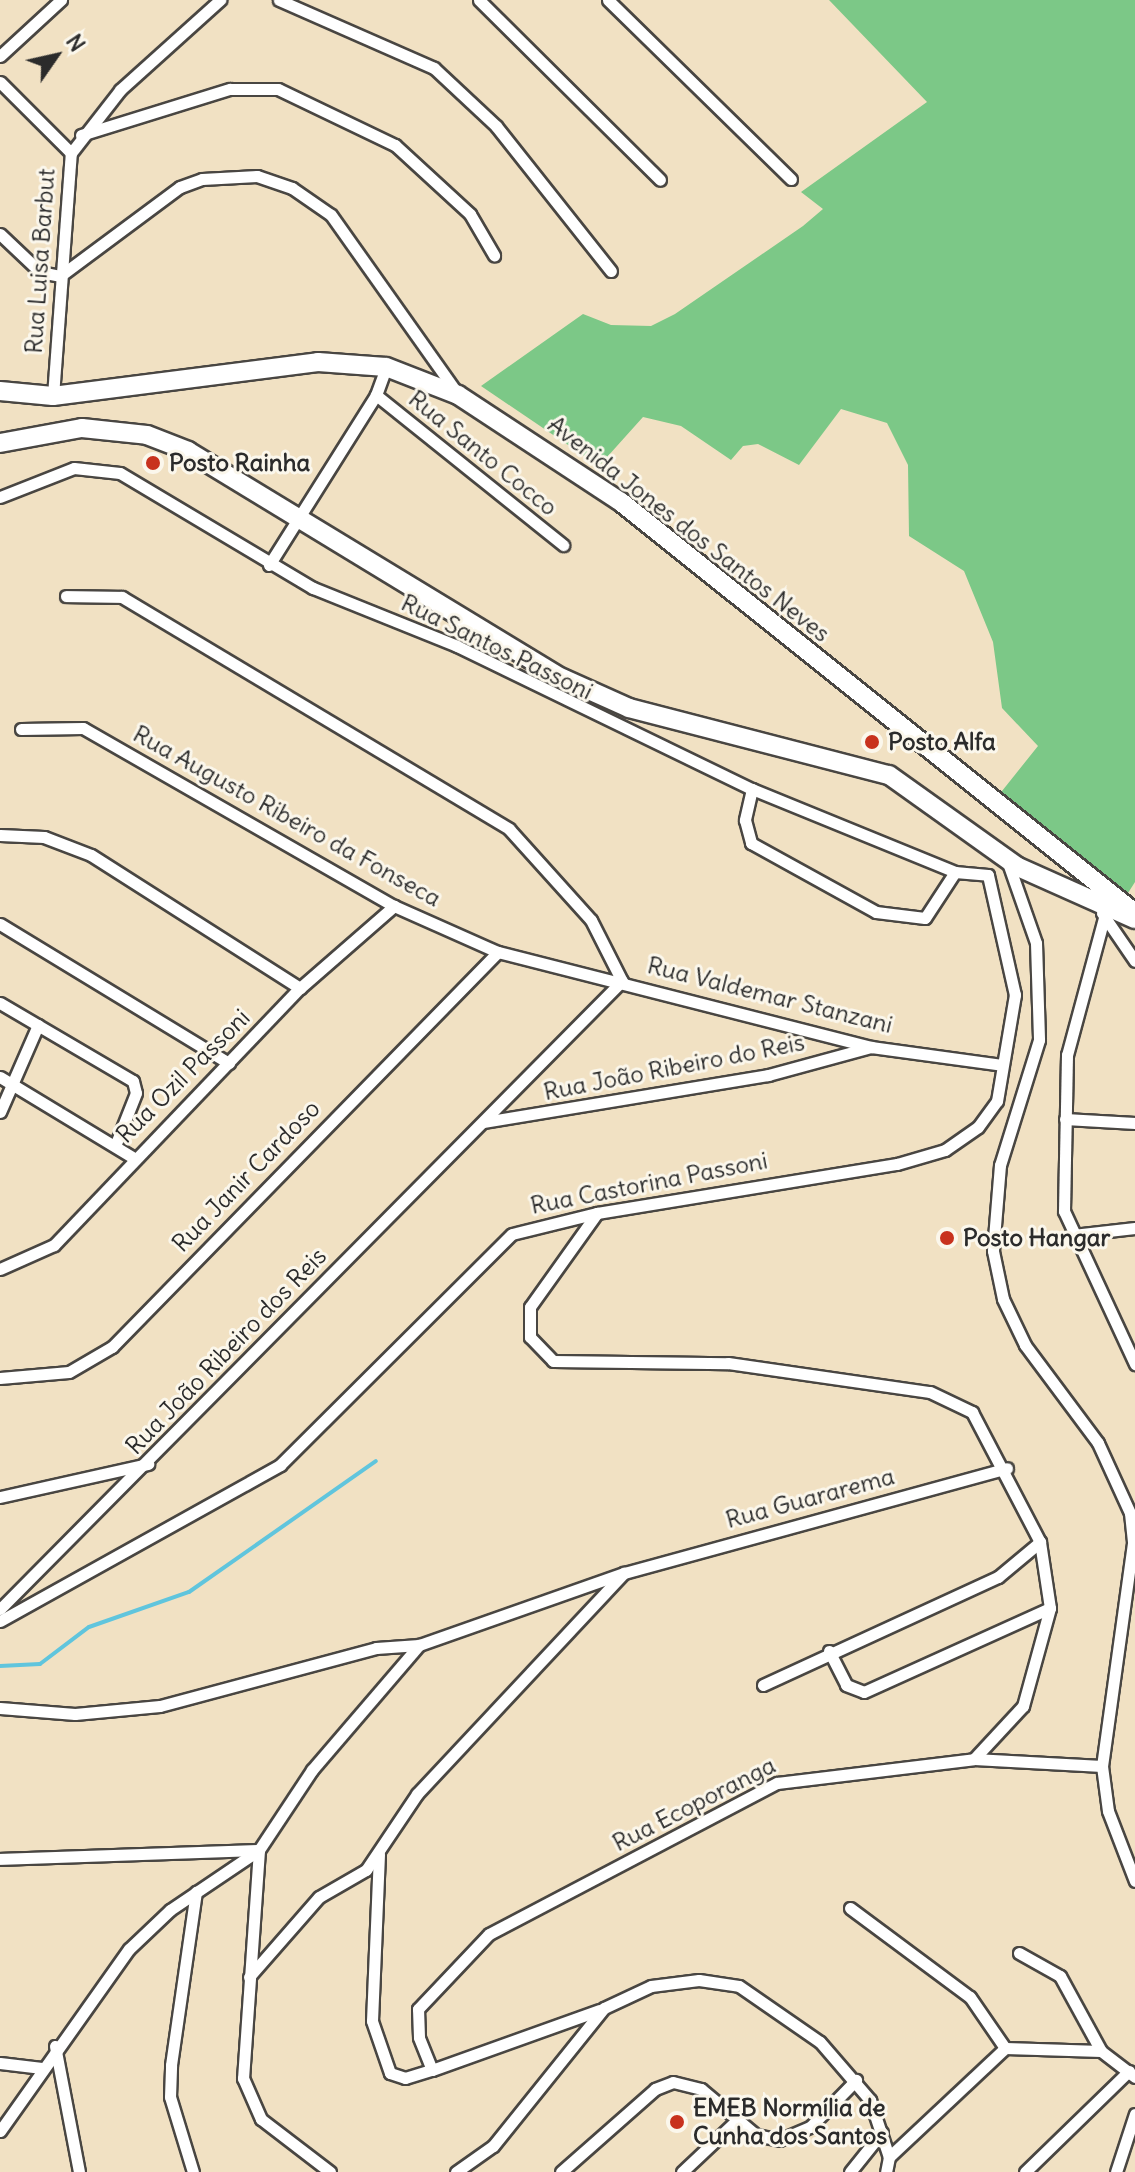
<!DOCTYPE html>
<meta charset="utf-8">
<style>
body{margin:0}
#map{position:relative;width:1135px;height:2172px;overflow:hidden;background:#f1e1c3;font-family:Delius,sans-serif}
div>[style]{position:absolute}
.green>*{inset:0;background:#7cc887}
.stream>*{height:4px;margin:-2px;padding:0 2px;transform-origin:2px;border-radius:2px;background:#60c5dd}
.roads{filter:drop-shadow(2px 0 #494642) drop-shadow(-2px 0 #494642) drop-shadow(0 2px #494642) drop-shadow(0 -2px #494642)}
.minor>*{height:11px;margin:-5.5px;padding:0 5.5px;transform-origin:5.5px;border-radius:5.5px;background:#fff}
.trunk>*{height:18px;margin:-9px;padding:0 9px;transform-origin:9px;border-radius:9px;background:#fff}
.dots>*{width:22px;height:22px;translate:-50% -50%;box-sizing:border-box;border:4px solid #fbf7ec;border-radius:50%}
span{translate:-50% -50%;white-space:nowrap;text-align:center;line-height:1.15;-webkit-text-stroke:6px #fbf7ec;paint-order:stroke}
.street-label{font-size:24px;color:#2b2b2b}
.poi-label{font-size:24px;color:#2b2b2b;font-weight:700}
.left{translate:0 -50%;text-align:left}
.north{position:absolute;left:16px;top:16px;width:80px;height:80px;-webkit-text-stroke:6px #fbf7ec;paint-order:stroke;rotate:56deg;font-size:22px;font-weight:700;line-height:32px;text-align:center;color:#2b2b2b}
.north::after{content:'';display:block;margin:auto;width:28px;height:36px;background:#2b2b2b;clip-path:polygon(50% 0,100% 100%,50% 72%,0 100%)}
</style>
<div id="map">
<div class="green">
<div style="clip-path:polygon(829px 0,1135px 0,1135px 882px,1128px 893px,998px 796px,1038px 746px,1002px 708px,993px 642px,964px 571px,909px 536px,908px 465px,887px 423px,841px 409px,799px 465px,758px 444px,743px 446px,731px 460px,681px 426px,643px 417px,599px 466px,481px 386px,583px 314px,611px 325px,651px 326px,675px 314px,803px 226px,823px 209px,801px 192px,927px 102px)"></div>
</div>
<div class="stream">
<div style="left:0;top:1666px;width:40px;rotate:-2.9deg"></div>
<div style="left:40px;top:1664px;width:61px;rotate:-37.1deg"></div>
<div style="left:89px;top:1627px;width:106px;rotate:-19.3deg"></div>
<div style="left:189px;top:1592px;width:228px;rotate:-35deg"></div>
</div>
<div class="roads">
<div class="minor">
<div style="left:279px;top:0;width:169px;rotate:23.7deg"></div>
<div style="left:434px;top:68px;width:85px;rotate:43.1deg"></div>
<div style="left:496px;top:126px;width:185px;rotate:51.6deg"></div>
<div style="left:479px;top:0;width:255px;rotate:44.8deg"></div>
<div style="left:608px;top:0;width:256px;rotate:44.4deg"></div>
<div style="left:0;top:56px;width:83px;rotate:-42.6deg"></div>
<div style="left:0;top:82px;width:100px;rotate:45deg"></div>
<div style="left:81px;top:135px;width:156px;rotate:-17.2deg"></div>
<div style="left:230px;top:89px;width:48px"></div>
<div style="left:278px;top:89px;width:130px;rotate:25.6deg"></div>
<div style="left:395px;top:145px;width:102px;rotate:42.6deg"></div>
<div style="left:470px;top:214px;width:48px;rotate:59.7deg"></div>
<div style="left:0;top:234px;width:55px;rotate:43.5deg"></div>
<div style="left:40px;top:272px;width:20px;rotate:11deg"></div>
<div style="left:60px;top:276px;width:149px;rotate:-36.6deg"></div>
<div style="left:180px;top:187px;width:23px;rotate:-20deg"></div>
<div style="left:202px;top:179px;width:55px;rotate:-3.1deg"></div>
<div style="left:257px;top:176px;width:37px;rotate:19deg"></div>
<div style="left:292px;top:188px;width:47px;rotate:34.7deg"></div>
<div style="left:331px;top:215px;width:218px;rotate:54.7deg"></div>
<div style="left:376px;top:395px;width:240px;rotate:38.7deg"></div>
<div style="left:53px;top:396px;width:244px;rotate:-85.8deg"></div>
<div style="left:71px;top:153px;width:80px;rotate:-52.1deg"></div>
<div style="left:120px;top:90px;width:135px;rotate:-42deg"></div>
<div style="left:0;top:497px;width:79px;rotate:-21.4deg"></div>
<div style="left:74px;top:468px;width:46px;rotate:6.2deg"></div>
<div style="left:120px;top:473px;width:225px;rotate:30.8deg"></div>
<div style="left:313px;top:588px;width:155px;rotate:21.9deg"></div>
<div style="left:457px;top:646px;width:328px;rotate:25.9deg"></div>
<div style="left:752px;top:789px;width:219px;rotate:22.2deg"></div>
<div style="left:955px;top:872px;width:33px;rotate:5deg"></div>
<div style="left:269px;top:565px;width:201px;rotate:-57.8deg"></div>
<div style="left:376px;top:395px;width:30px;rotate:-70deg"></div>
<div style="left:66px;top:596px;width:56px;rotate:1deg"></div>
<div style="left:122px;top:597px;width:451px;rotate:30.9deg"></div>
<div style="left:509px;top:829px;width:122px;rotate:48deg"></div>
<div style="left:591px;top:920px;width:68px;rotate:63.1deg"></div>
<div style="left:21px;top:729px;width:62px;rotate:-0.9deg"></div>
<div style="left:83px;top:728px;width:358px;rotate:29.8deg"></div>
<div style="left:394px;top:906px;width:114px;rotate:23.9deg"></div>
<div style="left:498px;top:952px;width:385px;rotate:14.3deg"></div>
<div style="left:871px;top:1047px;width:132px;rotate:7.8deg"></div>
<div style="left:752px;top:789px;width:32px;rotate:103deg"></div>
<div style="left:745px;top:820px;width:24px;rotate:75deg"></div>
<div style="left:751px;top:843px;width:143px;rotate:28.9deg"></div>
<div style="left:876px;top:912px;width:49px;rotate:7deg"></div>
<div style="left:925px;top:918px;width:55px;rotate:-56.9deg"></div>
<div style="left:0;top:835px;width:44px;rotate:2.6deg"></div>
<div style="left:44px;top:837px;width:50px;rotate:21deg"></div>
<div style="left:91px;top:855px;width:248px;rotate:32.5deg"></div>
<div style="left:1007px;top:860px;width:88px;rotate:70.7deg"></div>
<div style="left:1036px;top:943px;width:97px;rotate:88.2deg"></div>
<div style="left:1039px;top:1040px;width:131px;rotate:107.3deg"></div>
<div style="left:1000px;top:1165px;width:86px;rotate:94.7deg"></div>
<div style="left:993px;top:1251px;width:49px;rotate:78.2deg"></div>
<div style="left:1003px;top:1299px;width:51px;rotate:64.4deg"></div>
<div style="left:1025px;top:1345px;width:122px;rotate:53.3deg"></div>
<div style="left:1098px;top:1443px;width:77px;rotate:65.4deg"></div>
<div style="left:1130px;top:1513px;width:30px;rotate:84deg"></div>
<div style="left:1133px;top:1543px;width:225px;rotate:97.9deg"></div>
<div style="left:1102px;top:1766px;width:45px;rotate:82.4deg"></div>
<div style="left:1108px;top:1811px;width:75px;rotate:68.9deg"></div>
<div style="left:1102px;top:913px;width:58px;rotate:55.5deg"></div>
<div style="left:1104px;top:918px;width:142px;rotate:105.1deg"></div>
<div style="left:1067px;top:1055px;width:156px;rotate:91.1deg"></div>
<div style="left:1064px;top:1211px;width:169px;rotate:65.1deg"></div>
<div style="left:0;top:924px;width:268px;rotate:31.3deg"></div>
<div style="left:0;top:1003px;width:154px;rotate:30.4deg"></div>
<div style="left:133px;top:1081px;width:12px;rotate:76deg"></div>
<div style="left:136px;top:1093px;width:57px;rotate:111.6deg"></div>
<div style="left:0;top:1077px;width:154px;rotate:31.2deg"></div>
<div style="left:0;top:1112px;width:95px;rotate:-66.4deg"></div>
<div style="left:1065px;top:1119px;width:70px;rotate:3.3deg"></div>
<div style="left:484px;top:1122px;width:288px;rotate:-9.4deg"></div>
<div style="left:768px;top:1075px;width:107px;rotate:-15.2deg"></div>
<div style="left:597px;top:1213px;width:115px;rotate:125.5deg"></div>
<div style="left:530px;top:1307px;width:30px;rotate:90deg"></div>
<div style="left:530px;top:1337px;width:33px;rotate:46deg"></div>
<div style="left:553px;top:1361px;width:175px;rotate:0.7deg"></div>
<div style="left:728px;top:1363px;width:204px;rotate:8.2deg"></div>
<div style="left:930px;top:1392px;width:47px;rotate:25.5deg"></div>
<div style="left:972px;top:1412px;width:147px;rotate:62.4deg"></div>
<div style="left:1040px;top:1542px;width:67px;rotate:81.4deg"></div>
<div style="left:1050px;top:1608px;width:102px;rotate:105.4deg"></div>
<div style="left:1023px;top:1706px;width:72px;rotate:132.8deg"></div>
<div style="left:1073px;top:1235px;width:62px;rotate:-6.4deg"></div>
<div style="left:0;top:1269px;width:59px;rotate:-24deg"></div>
<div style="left:54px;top:1245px;width:356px;rotate:-46.3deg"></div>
<div style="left:300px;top:988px;width:125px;rotate:-41.1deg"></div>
<div style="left:0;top:1378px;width:69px;rotate:-5deg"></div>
<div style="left:69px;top:1372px;width:50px;rotate:-30.2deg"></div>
<div style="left:112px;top:1347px;width:552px;rotate:-45.66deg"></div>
<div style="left:0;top:1497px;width:152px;rotate:-12.6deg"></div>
<div style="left:0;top:1609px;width:884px;rotate:-45.28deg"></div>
<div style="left:0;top:1621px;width:321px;rotate:-29.1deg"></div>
<div style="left:280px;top:1465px;width:327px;rotate:-44.9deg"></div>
<div style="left:512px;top:1234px;width:88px;rotate:-13.9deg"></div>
<div style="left:597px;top:1213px;width:304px;rotate:-9.3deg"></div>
<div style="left:897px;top:1164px;width:50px;rotate:-16.3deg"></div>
<div style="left:945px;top:1150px;width:40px;rotate:-34.9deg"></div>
<div style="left:978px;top:1127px;width:32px;rotate:-54deg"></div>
<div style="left:997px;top:1101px;width:108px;rotate:-80.4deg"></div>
<div style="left:1015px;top:995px;width:123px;rotate:-102.7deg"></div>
<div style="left:829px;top:1651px;width:38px;rotate:63deg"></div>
<div style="left:846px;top:1685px;width:19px;rotate:21deg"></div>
<div style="left:864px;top:1692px;width:204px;rotate:-24.3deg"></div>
<div style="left:763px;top:1685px;width:259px;rotate:-24.7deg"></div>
<div style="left:998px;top:1577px;width:55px;rotate:-39.8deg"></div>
<div style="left:0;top:1708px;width:75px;rotate:4.6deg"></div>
<div style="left:75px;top:1714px;width:85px;rotate:-5.4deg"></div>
<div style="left:160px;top:1706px;width:224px;rotate:-15deg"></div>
<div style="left:376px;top:1648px;width:43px;rotate:-4deg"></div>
<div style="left:379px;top:1854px;width:167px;rotate:92.4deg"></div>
<div style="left:372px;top:2021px;width:55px;rotate:70.9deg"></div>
<div style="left:390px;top:2073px;width:16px;rotate:18deg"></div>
<div style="left:405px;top:2078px;width:28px;rotate:-17deg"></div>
<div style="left:432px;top:2070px;width:178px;rotate:-19.7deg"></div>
<div style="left:0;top:1859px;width:259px;rotate:-2deg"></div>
<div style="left:259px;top:1850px;width:229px;rotate:94deg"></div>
<div style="left:243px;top:2078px;width:45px;rotate:66.3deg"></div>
<div style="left:261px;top:2119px;width:87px;rotate:37.5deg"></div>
<div style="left:850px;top:1908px;width:149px;rotate:36.6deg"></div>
<div style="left:970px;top:1997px;width:62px;rotate:55.5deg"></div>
<div style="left:1019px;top:1953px;width:47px;rotate:29.3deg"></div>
<div style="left:1060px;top:1976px;width:85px;rotate:61.3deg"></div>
<div style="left:249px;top:1977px;width:106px;rotate:-48.8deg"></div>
<div style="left:319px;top:1897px;width:54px;rotate:-29.9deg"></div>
<div style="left:366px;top:1870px;width:92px;rotate:-56.1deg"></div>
<div style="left:417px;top:1794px;width:303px;rotate:-46.9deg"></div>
<div style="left:55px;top:2046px;width:128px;rotate:79.2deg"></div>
<div style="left:0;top:2063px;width:42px;rotate:6.8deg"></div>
<div style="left:432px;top:2070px;width:35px;rotate:-112deg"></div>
<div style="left:419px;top:2037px;width:28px;rotate:-92deg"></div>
<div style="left:418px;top:2009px;width:103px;rotate:-46.6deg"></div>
<div style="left:489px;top:1934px;width:325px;rotate:-27.7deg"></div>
<div style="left:777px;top:1783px;width:198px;rotate:-6.9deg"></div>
<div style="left:974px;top:1759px;width:128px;rotate:3.1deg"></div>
<div style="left:0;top:2131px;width:223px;rotate:-54.7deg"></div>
<div style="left:129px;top:1949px;width:57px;rotate:-43.6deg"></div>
<div style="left:170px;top:1910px;width:107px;rotate:-34deg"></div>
<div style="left:259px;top:1850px;width:96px;rotate:-56.5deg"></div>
<div style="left:312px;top:1770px;width:165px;rotate:-49.4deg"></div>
<div style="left:419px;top:1645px;width:217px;rotate:-19.4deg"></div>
<div style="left:624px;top:1573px;width:397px;rotate:-15.3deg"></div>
<div style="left:889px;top:2157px;width:159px;rotate:-43.2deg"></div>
<div style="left:1005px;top:2048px;width:96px;rotate:1.8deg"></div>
<div style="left:1101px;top:2051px;width:43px;rotate:37.4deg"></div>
<div style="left:193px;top:2172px;width:78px;rotate:-107deg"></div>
<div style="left:170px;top:2097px;width:32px;rotate:-88deg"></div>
<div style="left:171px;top:2065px;width:175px;rotate:-81.8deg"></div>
<div style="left:456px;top:2172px;width:45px;rotate:-35.1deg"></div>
<div style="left:493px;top:2146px;width:177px;rotate:-51.2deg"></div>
<div style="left:604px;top:2008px;width:52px;rotate:-25.1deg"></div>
<div style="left:651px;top:1986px;width:48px;rotate:-7.1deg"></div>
<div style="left:699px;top:1980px;width:40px;rotate:8.5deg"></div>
<div style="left:739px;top:1986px;width:98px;rotate:34.7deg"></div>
<div style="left:820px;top:2042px;width:77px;rotate:49.2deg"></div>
<div style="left:870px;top:2100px;width:60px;rotate:71.6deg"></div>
<div style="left:889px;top:2157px;width:15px;rotate:101deg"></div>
<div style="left:561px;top:2172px;width:125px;rotate:-41.4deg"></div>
<div style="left:655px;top:2089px;width:19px;rotate:-21deg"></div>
<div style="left:673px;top:2082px;width:29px;rotate:14deg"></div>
<div style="left:701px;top:2089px;width:72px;rotate:39.9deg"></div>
<div style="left:756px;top:2135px;width:24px;rotate:12deg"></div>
<div style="left:779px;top:2140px;width:34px;rotate:-23deg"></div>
<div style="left:810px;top:2127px;width:66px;rotate:-45.6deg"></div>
<div style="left:682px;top:2172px;width:71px;rotate:-43.3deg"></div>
<div style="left:850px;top:2172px;width:51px;rotate:-51.3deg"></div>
<div style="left:1025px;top:2172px;width:145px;rotate:-44.2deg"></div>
<div style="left:1116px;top:2172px;width:61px;rotate:-71.9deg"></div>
</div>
<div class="trunk">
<div style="left:0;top:391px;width:53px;rotate:5.4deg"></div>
<div style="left:53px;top:396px;width:267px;rotate:-7.3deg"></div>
<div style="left:318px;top:362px;width:68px;rotate:4.2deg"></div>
<div style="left:386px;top:367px;width:77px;rotate:21.3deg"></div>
<div style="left:458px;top:395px;width:195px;rotate:33.3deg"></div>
<div style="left:621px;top:502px;width:658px;rotate:38.65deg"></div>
<div style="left:0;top:443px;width:83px;rotate:-10.4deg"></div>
<div style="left:82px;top:428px;width:65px;rotate:6.1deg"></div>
<div style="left:147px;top:435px;width:44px;rotate:21.3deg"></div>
<div style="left:188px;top:451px;width:437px;rotate:31.3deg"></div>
<div style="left:562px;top:678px;width:73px;rotate:24.1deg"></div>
<div style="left:629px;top:708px;width:268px;rotate:14.5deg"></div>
<div style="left:889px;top:775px;width:158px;rotate:35.5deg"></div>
<div style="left:1018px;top:867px;width:128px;rotate:24deg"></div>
</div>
</div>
<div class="dots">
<div style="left:153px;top:463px;background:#c8321e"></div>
<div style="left:872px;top:742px;background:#c8321e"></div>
<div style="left:947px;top:1238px;background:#c8321e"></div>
<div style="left:677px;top:2122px;background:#c8321e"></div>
</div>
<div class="street-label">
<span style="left:40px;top:261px;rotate:-86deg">Rua Luisa Barbut</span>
<span style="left:483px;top:453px;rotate:39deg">Rua Santo Cocco</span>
<span style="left:689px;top:529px;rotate:38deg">Avenida Jones dos Santos Neves</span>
<span style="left:497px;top:647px;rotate:26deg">Rua Santos Passoni</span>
<span style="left:287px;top:816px;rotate:29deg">Rua Augusto Ribeiro da Fonseca</span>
<span style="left:770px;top:995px;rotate:14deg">Rua Valdemar Stanzani</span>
<span style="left:674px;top:1067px;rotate:-11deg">Rua João Ribeiro do Reis</span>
<span style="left:183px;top:1076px;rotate:-45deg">Rua Ozil Passoni</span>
<span style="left:246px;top:1176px;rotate:-46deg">Rua Janir Cardoso</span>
<span style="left:649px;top:1183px;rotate:-11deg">Rua Castorina Passoni</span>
<span style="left:226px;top:1351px;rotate:-46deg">Rua João Ribeiro dos Reis</span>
<span style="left:810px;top:1498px;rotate:-15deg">Rua Guararema</span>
<span style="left:694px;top:1804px;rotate:-27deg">Rua Ecoporanga</span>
</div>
<div class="poi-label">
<span class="left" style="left:169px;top:463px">Posto Rainha</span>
<span class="left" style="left:888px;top:742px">Posto Alfa</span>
<span class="left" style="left:963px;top:1238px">Posto Hangar</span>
<span class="left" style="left:693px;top:2122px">EMEB Normília de<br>Cunha dos Santos</span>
</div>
<div class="north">N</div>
</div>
